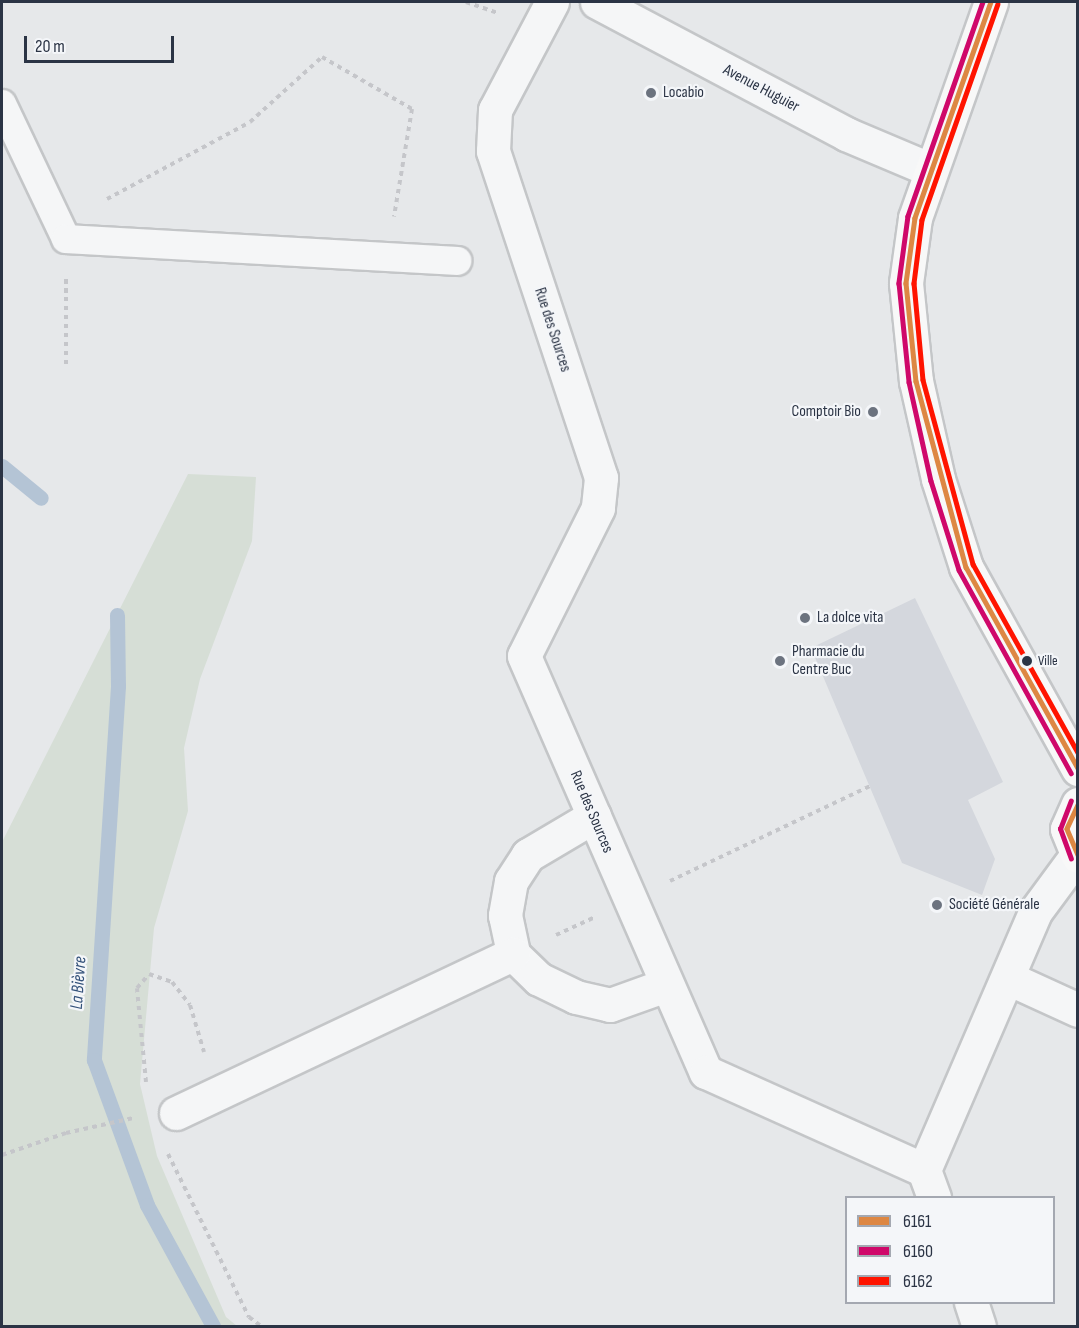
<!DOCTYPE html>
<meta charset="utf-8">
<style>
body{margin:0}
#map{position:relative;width:1079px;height:1328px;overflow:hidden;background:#e6e8ea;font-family:"Sofia Sans Condensed",sans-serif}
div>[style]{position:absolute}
.built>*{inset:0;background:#d4d7dd}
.green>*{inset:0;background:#d6ded6}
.stream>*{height:15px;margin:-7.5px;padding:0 7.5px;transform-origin:7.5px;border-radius:7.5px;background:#b4c4d5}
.path>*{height:4px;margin-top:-2px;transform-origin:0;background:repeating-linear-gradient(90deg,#c5c6ca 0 4.5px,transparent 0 9px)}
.roads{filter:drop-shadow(2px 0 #c4c6c8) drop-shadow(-2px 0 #c4c6c8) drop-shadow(0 2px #c4c6c8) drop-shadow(0 -2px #c4c6c8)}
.lane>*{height:28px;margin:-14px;padding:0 14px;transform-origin:14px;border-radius:14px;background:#f5f6f7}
.street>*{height:33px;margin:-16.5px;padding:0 16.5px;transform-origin:16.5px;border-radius:16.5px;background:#f5f6f7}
.secondary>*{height:33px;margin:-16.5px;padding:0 16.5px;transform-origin:16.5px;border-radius:16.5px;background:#f8f8f8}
.bus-1>*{height:4.5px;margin:-2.25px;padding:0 2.25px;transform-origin:2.25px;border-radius:2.25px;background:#dd8743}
.bus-2>*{height:4.5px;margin:-2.25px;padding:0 2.25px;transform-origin:2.25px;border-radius:2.25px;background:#cf086a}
.bus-3>*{height:4.5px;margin:-2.25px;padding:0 2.25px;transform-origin:2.25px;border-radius:2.25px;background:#ff1400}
.dots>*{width:16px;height:16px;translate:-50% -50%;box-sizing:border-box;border:3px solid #f4f6f9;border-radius:50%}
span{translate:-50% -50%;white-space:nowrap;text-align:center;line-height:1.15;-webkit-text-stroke:4.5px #f4f6f9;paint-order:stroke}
.bus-label{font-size:14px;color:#2b3445}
.left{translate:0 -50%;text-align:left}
.street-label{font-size:16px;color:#2b3445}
.poi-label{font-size:16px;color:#2b3445}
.right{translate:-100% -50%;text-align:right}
.water-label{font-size:18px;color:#34527a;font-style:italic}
.frame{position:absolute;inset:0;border:3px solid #2b3445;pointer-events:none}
.legend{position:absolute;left:845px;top:1196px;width:210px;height:108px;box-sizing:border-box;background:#f4f6f9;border:2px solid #a4a8b1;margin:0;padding:8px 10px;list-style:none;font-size:18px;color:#2b3445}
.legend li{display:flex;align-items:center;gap:12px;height:30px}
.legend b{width:30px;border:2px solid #a4a8b1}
.scale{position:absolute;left:24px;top:36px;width:150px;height:27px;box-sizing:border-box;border:3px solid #2b3445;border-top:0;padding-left:8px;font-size:18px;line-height:21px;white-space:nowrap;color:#2b3445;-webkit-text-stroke:4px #f4f6f9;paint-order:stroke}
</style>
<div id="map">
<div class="built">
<div style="clip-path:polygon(915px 598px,1003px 782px,968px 800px,995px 859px,982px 895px,902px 863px,811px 648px)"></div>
</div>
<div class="green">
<div style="clip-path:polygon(188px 474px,256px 477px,252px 541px,200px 679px,184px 748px,188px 811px,154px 928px,140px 1084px,157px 1156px,226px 1317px,237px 1326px,2px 1326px,2px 842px)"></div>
</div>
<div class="stream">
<div style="left:2px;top:466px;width:50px;rotate:39.4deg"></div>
<div style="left:117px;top:615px;width:71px;rotate:89.2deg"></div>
<div style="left:118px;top:686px;width:375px;rotate:93.7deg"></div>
<div style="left:94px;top:1060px;width:154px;rotate:69.9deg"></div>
<div style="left:147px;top:1205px;width:138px;rotate:61.4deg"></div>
</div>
<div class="path">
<div style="left:466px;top:2px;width:34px;rotate:19deg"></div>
<div style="left:107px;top:199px;width:162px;rotate:-28.3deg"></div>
<div style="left:250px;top:122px;width:97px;rotate:-42.1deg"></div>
<div style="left:322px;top:57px;width:104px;rotate:30deg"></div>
<div style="left:412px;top:109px;width:109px;rotate:99.5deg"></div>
<div style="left:66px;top:279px;width:89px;rotate:90deg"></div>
<div style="left:670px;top:881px;width:221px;rotate:-25.4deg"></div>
<div style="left:556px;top:935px;width:41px;rotate:-24.7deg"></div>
<div style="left:146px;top:1082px;width:94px;rotate:-95.5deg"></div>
<div style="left:137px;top:988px;width:18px;rotate:-49deg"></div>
<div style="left:149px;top:974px;width:24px;rotate:19deg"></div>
<div style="left:172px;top:982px;width:29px;rotate:52deg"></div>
<div style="left:190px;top:1005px;width:49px;rotate:73.4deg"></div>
<div style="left:168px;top:1154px;width:182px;rotate:63.6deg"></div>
<div style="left:249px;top:1317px;width:15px;rotate:37deg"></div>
<div style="left:2px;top:1155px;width:68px;rotate:-19deg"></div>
<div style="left:66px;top:1133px;width:69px;rotate:-12.6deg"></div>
</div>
<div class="roads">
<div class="lane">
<div style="left:2px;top:104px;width:149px;rotate:64.6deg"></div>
<div style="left:66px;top:239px;width:392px;rotate:3.2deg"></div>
</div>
<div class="street">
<div style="left:552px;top:2px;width:122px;rotate:117.8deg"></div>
<div style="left:495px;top:110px;width:41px;rotate:92.8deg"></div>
<div style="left:493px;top:151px;width:344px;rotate:71.7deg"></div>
<div style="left:601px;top:478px;width:30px;rotate:96deg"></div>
<div style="left:598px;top:508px;width:165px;rotate:116.6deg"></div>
<div style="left:524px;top:656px;width:454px;rotate:66.4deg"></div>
<div style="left:706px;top:1072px;width:239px;rotate:24.2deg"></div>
<div style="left:924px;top:1170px;width:281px;rotate:-66.7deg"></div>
<div style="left:1035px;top:912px;width:71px;rotate:-53.6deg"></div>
<div style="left:597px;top:2px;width:282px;rotate:27.9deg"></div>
<div style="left:846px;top:134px;width:90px;rotate:22.9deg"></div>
<div style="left:594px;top:816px;width:77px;rotate:149.4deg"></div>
<div style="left:528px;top:855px;width:31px;rotate:123deg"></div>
<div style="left:511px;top:881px;width:35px;rotate:100deg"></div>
<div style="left:505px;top:915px;width:40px;rotate:78deg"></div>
<div style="left:513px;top:954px;width:36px;rotate:44deg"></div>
<div style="left:539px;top:979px;width:41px;rotate:25.9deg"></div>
<div style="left:576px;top:997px;width:35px;rotate:13deg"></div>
<div style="left:610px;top:1005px;width:59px;rotate:-19.7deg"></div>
<div style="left:1008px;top:978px;width:77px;rotate:24.6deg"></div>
<div style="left:176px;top:1113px;width:373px;rotate:-25.3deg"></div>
<div style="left:924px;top:1170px;width:30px;rotate:70deg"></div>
<div style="left:971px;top:1302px;width:25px;rotate:72deg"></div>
</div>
<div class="secondary">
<div style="left:991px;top:2px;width:229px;rotate:109.4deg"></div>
<div style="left:915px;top:218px;width:66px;rotate:97.9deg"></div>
<div style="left:906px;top:283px;width:99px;rotate:84.2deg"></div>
<div style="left:916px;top:381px;width:100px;rotate:77.3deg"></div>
<div style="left:938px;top:479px;width:92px;rotate:72.3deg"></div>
<div style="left:966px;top:567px;width:231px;rotate:61deg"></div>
<div style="left:1078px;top:804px;width:27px;rotate:114deg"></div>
<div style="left:1067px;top:829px;width:29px;rotate:68deg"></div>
</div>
</div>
<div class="bus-1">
<div style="left:991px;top:2px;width:229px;rotate:109.4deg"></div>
<div style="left:915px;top:218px;width:66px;rotate:97.9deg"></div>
<div style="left:906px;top:283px;width:99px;rotate:84.2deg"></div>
<div style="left:916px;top:381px;width:193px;rotate:75deg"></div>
<div style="left:966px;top:567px;width:230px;rotate:60.9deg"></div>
<div style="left:1078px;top:805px;width:26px;rotate:115deg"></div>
<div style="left:1067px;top:829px;width:28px;rotate:67deg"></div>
</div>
<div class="bus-2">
<div style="left:983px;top:2px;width:227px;rotate:109.3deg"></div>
<div style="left:908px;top:216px;width:68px;rotate:97.7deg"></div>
<div style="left:899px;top:283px;width:100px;rotate:84.2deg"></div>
<div style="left:909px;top:382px;width:101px;rotate:77.5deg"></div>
<div style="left:931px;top:481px;width:93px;rotate:72.5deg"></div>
<div style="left:959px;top:570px;width:232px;rotate:61.1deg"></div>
<div style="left:1071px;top:859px;width:32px;rotate:-110deg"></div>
<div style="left:1060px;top:829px;width:30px;rotate:-69deg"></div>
</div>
<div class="bus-3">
<div style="left:998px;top:4px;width:229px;rotate:109.4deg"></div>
<div style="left:922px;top:220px;width:64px;rotate:97.2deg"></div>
<div style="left:914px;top:283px;width:97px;rotate:84.7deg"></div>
<div style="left:923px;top:380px;width:191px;rotate:74.8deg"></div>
<div style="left:973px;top:564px;width:216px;rotate:60.9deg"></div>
</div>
<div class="dots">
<div style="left:651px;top:93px;background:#6c737f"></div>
<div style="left:873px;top:412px;background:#6c737f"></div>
<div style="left:805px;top:618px;background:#6c737f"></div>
<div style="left:780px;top:661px;background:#6c737f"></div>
<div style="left:1027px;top:661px;background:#2b3445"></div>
<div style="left:937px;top:905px;background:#6c737f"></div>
</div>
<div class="bus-label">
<span class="left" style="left:1038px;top:661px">Ville</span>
</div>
<div class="street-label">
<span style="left:761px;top:89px;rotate:28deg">Avenue Huguier</span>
<span style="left:552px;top:330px;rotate:72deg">Rue des Sources</span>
<span style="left:591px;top:812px;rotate:67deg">Rue des Sources</span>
</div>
<div class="poi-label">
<span class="left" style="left:663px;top:93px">Locabio</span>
<span class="right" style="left:861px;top:412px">Comptoir Bio</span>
<span class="left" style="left:817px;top:618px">La dolce vita</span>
<span class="left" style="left:792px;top:661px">Pharmacie du<br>Centre Buc</span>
<span class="left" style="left:949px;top:905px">Société Générale</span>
</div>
<div class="water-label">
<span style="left:79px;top:983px;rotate:-86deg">La Bièvre</span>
</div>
<div class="frame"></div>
<ul class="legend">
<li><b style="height:8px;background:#dd8743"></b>6161</li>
<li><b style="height:8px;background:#cf086a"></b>6160</li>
<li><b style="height:8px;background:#ff1400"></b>6162</li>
</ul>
<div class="scale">20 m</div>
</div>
